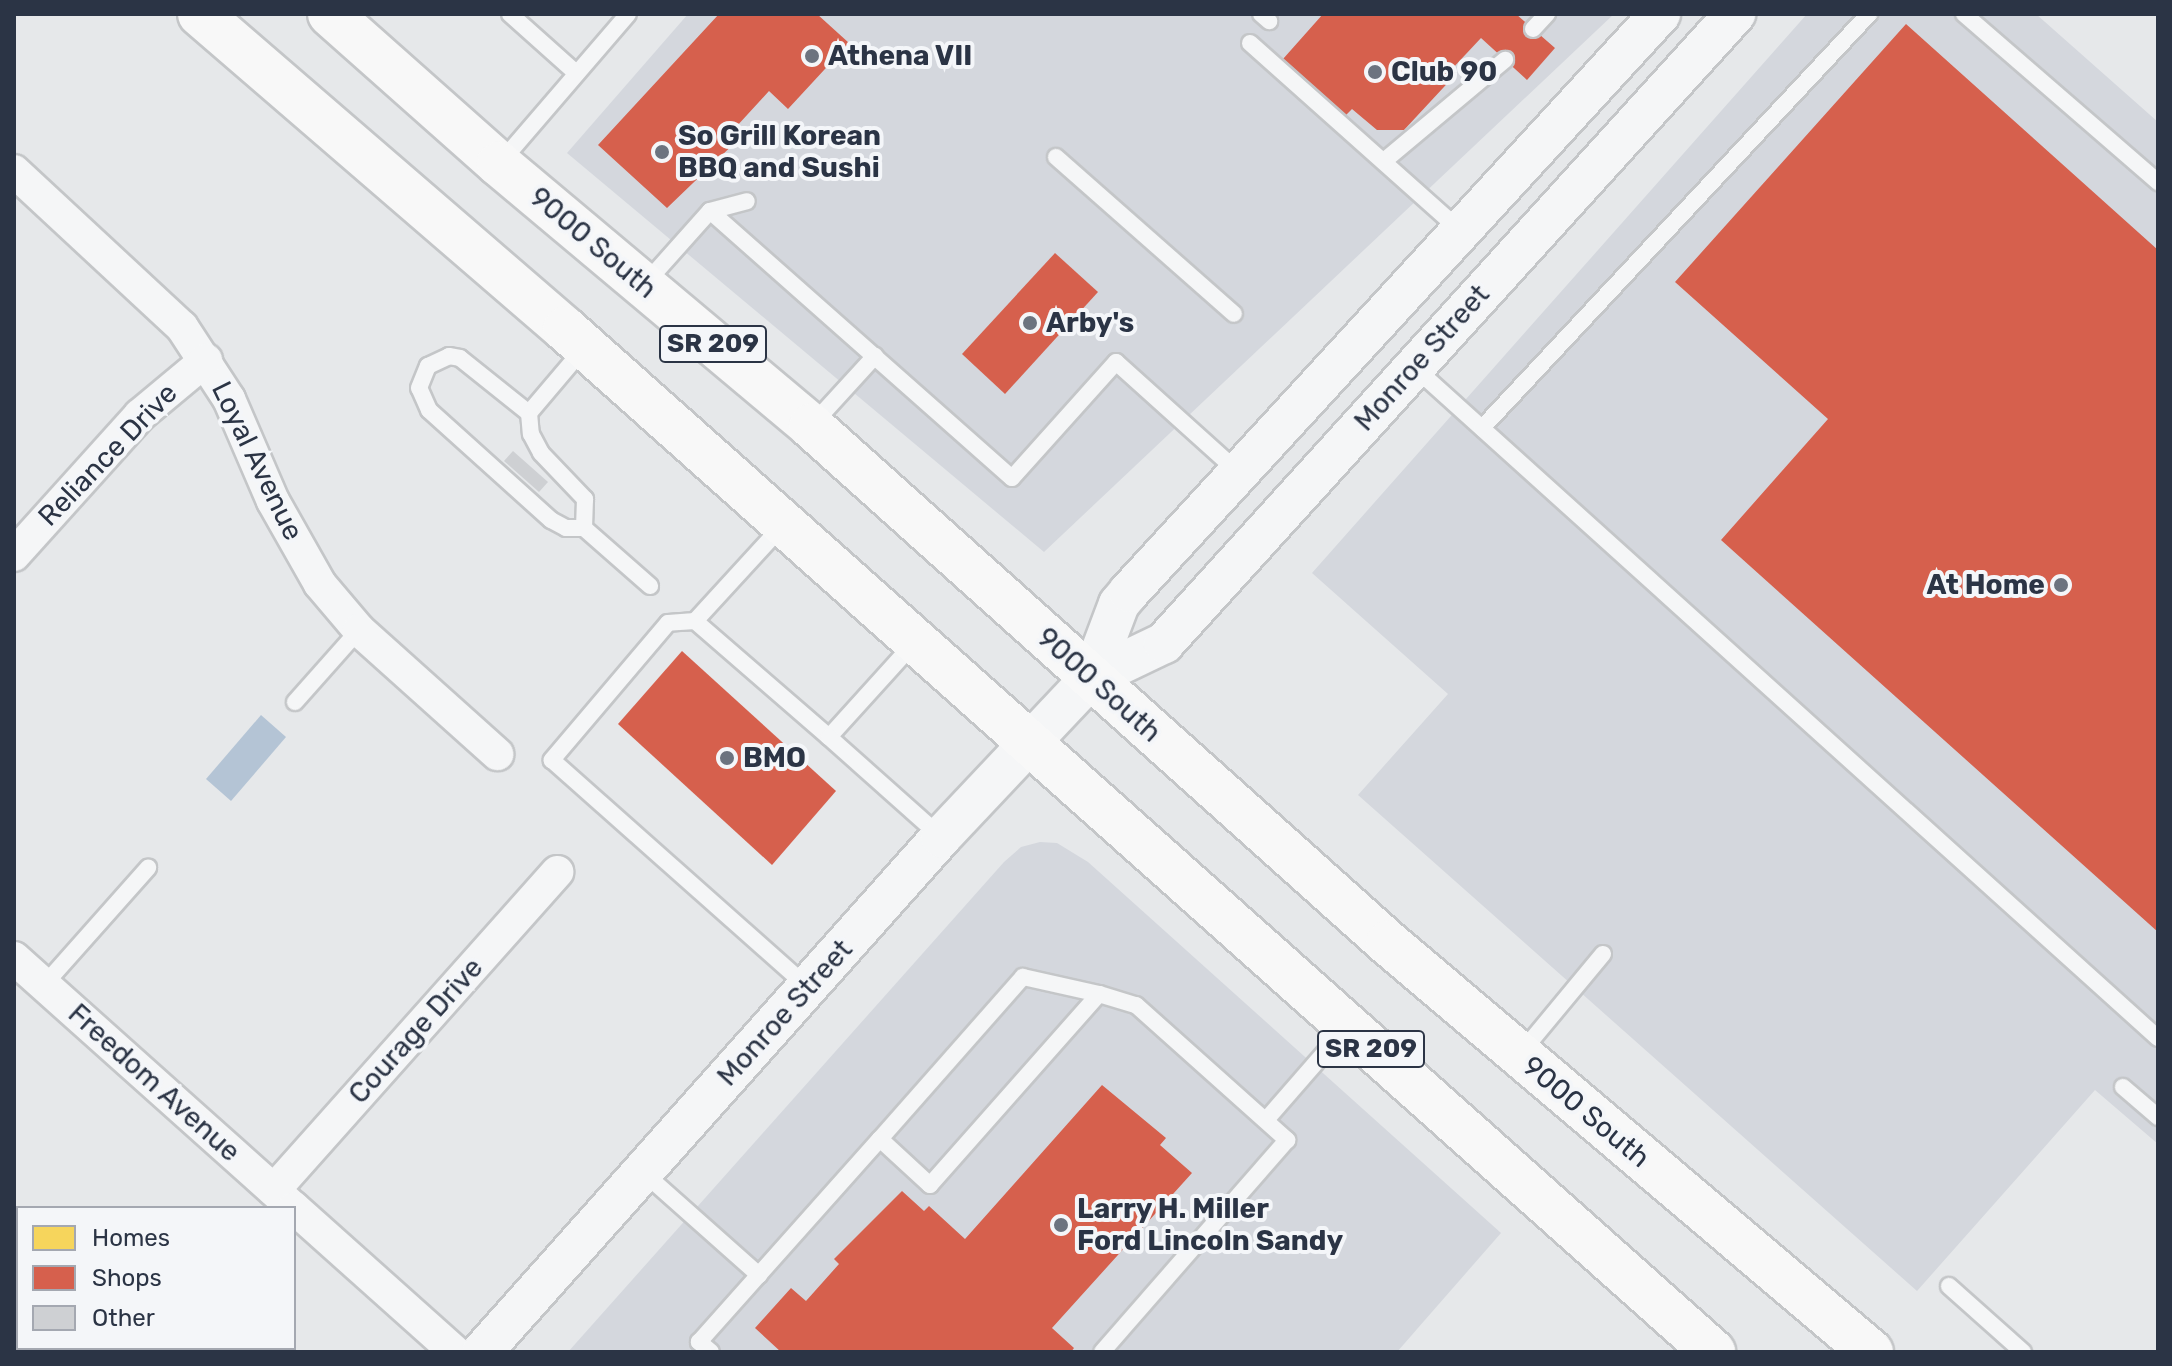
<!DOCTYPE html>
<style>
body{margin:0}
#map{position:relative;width:2172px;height:1366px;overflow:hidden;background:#e6e8ea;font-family:Rubik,sans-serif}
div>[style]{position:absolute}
.built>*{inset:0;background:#d4d7dd}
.water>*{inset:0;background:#b4c4d5}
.homes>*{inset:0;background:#f6d55c}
.shops>*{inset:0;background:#d6604d}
.building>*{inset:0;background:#ced0d3}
.roads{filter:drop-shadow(2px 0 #c4c6c8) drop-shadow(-2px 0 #c4c6c8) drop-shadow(0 2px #c4c6c8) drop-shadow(0 -2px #c4c6c8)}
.service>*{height:16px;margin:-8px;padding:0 8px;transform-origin:8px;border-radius:8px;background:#f5f6f7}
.minor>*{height:32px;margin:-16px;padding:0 16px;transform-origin:16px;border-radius:16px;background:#f5f6f7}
.tertiary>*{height:40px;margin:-20px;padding:0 20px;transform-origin:20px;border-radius:20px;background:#f5f6f7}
.primary>*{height:44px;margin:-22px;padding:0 22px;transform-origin:22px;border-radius:22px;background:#f8f8f8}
.dots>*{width:22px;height:22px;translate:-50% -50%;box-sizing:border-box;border:4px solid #f4f6f9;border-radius:50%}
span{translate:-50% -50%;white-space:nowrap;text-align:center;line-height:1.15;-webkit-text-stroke:8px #f4f6f9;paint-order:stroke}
.shield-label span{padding:2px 6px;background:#f4f6f9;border:2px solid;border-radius:6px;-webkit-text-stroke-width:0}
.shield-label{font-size:26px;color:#2b3445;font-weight:700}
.poi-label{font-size:28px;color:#2b3445;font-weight:700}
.left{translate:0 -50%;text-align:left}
.right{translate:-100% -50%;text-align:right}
.street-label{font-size:28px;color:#2b3445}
.frame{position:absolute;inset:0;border:16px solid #2b3445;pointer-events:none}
.legend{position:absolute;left:16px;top:1206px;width:280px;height:144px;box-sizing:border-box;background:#f4f6f9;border:2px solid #a4a8b1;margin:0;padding:10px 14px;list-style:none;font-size:24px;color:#2b3445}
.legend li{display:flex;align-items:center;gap:16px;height:40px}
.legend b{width:40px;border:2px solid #a4a8b1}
</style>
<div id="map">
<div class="built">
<div style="clip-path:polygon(688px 14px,1614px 14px,1044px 552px,567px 153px)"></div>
<div style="clip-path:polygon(1807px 14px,2036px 14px,2158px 122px,2158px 1144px,2095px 1090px,1917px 1291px,1358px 795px,1448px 694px,1312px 573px)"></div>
<div style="clip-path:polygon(1040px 842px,1057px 843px,1088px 862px,1501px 1233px,1397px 1352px,568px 1352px,1004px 862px,1021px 847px)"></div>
</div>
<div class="water">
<div style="clip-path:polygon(261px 715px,286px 737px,231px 801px,206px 779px)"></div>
</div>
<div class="homes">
<div style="clip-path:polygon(18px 1259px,18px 1341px,14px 1346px,14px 1264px)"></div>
<div style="clip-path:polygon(21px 1348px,91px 1348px,18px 1352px)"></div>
<div style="clip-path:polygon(120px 1348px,147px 1348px,117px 1352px)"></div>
</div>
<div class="shops">
<div style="clip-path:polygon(719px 14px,817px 14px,849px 43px,788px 109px,769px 91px,736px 127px,744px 134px,667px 208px,598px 145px)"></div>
<div style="clip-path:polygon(1323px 14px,1516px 14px,1555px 48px,1527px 80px,1481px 38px,1451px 70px,1456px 74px,1404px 130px,1377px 130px,1352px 109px,1346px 115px,1283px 59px)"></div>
<div style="clip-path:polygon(1906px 24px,2158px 250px,2158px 932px,1721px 540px,1828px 419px,1675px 282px)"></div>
<div style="clip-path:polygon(1055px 253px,1098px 292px,1005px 394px,962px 354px)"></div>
<div style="clip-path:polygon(682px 651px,836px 791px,772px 865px,618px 724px)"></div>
<div style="clip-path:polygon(1102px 1085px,1166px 1138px,1160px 1145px,1192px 1173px,1052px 1328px,1074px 1348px,1071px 1352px,781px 1352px,755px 1328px,791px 1288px,806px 1301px,839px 1264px,834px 1259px,902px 1191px,924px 1211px,929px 1206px,965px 1239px)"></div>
</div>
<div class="building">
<div style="clip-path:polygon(513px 451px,548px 482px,539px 492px,504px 461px)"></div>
</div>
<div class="roads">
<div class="service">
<div style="left:510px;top:14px;width:89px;rotate:41.8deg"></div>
<div style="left:1261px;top:14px;width:11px;rotate:41deg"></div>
<div style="left:1964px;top:14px;width:257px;rotate:40.9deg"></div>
<div style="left:1533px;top:29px;width:21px;rotate:-47deg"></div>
<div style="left:1250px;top:43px;width:281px;rotate:41.7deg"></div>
<div style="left:1056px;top:157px;width:237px;rotate:41.4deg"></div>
<div style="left:1384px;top:161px;width:158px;rotate:-39.9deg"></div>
<div style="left:500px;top:163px;width:196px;rotate:-49.3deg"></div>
<div style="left:710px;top:211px;width:403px;rotate:41.5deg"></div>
<div style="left:1012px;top:478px;width:156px;rotate:-48.1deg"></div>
<div style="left:1116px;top:362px;width:163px;rotate:42deg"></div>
<div style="left:644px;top:285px;width:99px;rotate:-48.3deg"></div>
<div style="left:710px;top:211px;width:38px;rotate:-15deg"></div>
<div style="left:1414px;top:367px;width:1002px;rotate:42.05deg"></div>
<div style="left:529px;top:413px;width:87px;rotate:-49.7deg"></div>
<div style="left:811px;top:426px;width:95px;rotate:-47.6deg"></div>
<div style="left:1482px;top:428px;width:567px;rotate:-46.93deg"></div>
<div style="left:783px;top:525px;width:130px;rotate:132.5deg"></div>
<div style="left:695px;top:621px;width:177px;rotate:40.9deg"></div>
<div style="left:829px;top:737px;width:127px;rotate:-47.9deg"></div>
<div style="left:584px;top:528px;width:18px;rotate:180deg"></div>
<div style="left:566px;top:528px;width:17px;rotate:-152deg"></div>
<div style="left:551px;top:520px;width:164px;rotate:-138deg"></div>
<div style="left:429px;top:410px;width:24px;rotate:-114deg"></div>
<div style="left:419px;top:388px;width:24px;rotate:-68deg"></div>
<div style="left:428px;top:366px;width:23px;rotate:-25deg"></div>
<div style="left:449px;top:356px;width:11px;rotate:10deg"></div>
<div style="left:460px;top:358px;width:88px;rotate:38.6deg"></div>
<div style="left:529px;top:413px;width:21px;rotate:85deg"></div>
<div style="left:531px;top:434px;width:21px;rotate:62deg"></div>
<div style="left:541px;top:453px;width:64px;rotate:46.3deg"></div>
<div style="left:585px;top:499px;width:29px;rotate:92deg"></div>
<div style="left:584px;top:528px;width:88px;rotate:41.3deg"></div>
<div style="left:695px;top:621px;width:27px;rotate:176deg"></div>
<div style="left:668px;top:623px;width:180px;rotate:130.3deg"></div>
<div style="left:552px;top:760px;width:342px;rotate:41.6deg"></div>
<div style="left:295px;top:702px;width:96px;rotate:-48.4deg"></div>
<div style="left:829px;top:737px;width:149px;rotate:41.7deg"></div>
<div style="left:44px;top:985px;width:157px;rotate:-48.4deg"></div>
<div style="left:1520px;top:1054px;width:130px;rotate:-50.3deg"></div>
<div style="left:2123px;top:1087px;width:46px;rotate:40.6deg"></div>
<div style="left:1266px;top:1120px;width:121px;rotate:-49deg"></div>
<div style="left:880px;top:1139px;width:216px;rotate:-48.6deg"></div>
<div style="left:1023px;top:977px;width:78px;rotate:12.6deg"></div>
<div style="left:644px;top:1173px;width:154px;rotate:41.6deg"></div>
<div style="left:1949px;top:1286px;width:99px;rotate:41.7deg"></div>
<div style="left:711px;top:1352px;width:16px;rotate:-140deg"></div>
<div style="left:699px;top:1342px;width:272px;rotate:-48.3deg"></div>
<div style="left:880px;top:1139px;width:68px;rotate:42.6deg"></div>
<div style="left:930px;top:1185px;width:255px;rotate:-48.5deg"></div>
<div style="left:1099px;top:994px;width:39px;rotate:17deg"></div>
<div style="left:1136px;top:1005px;width:203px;rotate:41.8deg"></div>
<div style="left:1287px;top:1140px;width:281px;rotate:131.1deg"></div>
</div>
<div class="minor">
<div style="left:14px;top:171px;width:229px;rotate:42.9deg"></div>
<div style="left:182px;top:327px;width:86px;rotate:56.9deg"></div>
<div style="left:229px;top:399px;width:111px;rotate:66.7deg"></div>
<div style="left:273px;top:501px;width:95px;rotate:60.5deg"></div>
<div style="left:320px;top:584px;width:60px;rotate:49.7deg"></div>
<div style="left:359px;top:630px;width:186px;rotate:41.9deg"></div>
<div style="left:14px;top:555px;width:188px;rotate:-48deg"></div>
<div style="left:140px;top:415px;width:86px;rotate:-39.8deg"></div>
<div style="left:14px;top:958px;width:375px;rotate:41.8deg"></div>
<div style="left:274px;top:1190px;width:426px;rotate:-48.3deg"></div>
<div style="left:294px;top:1208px;width:216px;rotate:41.8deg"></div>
</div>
<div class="tertiary">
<div style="left:1091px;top:678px;width:81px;rotate:-25.6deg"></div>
<div style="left:1164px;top:643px;width:850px;rotate:-47.77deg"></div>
<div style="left:482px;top:1352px;width:690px;rotate:-48.29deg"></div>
<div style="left:941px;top:837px;width:219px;rotate:-46.7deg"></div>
<div style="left:1091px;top:678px;width:79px;rotate:-69.3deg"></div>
<div style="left:1119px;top:604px;width:16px;rotate:-50deg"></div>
<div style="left:1129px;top:592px;width:785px;rotate:-47.43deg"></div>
</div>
<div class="primary">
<div style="left:200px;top:14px;width:482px;rotate:40.8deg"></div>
<div style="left:565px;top:329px;width:1538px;rotate:41.7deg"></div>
<div style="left:330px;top:14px;width:226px;rotate:41.6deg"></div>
<div style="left:499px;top:164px;width:407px;rotate:40deg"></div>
<div style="left:811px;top:426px;width:775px;rotate:41.86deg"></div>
<div style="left:1388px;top:943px;width:633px;rotate:40.26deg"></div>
</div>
</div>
<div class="dots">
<div style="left:812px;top:56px;background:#6c737f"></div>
<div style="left:1375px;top:72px;background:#6c737f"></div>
<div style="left:662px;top:152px;background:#6c737f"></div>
<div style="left:1030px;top:323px;background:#6c737f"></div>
<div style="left:2061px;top:585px;background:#6c737f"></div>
<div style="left:727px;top:758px;background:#6c737f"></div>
<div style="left:1061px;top:1225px;background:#6c737f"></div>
</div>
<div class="shield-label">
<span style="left:713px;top:344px">SR 209</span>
<span style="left:1371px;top:1049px">SR 209</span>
</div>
<div class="poi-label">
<span class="left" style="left:828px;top:56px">Athena VII</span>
<span class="left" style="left:1391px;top:72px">Club 90</span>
<span class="left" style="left:678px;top:152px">So Grill Korean<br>BBQ and Sushi</span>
<span class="left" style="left:1046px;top:323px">Arby's</span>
<span class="right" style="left:2045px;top:585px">At Home</span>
<span class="left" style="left:743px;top:758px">BMO</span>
<span class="left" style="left:1077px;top:1225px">Larry H. Miller<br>Ford Lincoln Sandy</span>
</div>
<div class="street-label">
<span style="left:593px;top:243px;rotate:40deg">9000 South</span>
<span style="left:1422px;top:358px;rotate:-48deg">Monroe Street</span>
<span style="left:108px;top:455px;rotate:-46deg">Reliance Drive</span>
<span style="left:257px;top:461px;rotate:64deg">Loyal Avenue</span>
<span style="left:1099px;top:685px;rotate:42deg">9000 South</span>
<span style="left:785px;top:1013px;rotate:-48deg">Monroe Street</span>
<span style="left:416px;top:1031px;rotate:-48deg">Courage Drive</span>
<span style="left:154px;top:1083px;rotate:42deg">Freedom Avenue</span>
<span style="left:1586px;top:1112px;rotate:40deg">9000 South</span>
</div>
<div class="frame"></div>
<ul class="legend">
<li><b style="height:22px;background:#f6d55c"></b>Homes</li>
<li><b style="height:22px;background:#d6604d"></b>Shops</li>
<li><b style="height:22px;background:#ced0d3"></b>Other</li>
</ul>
</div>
